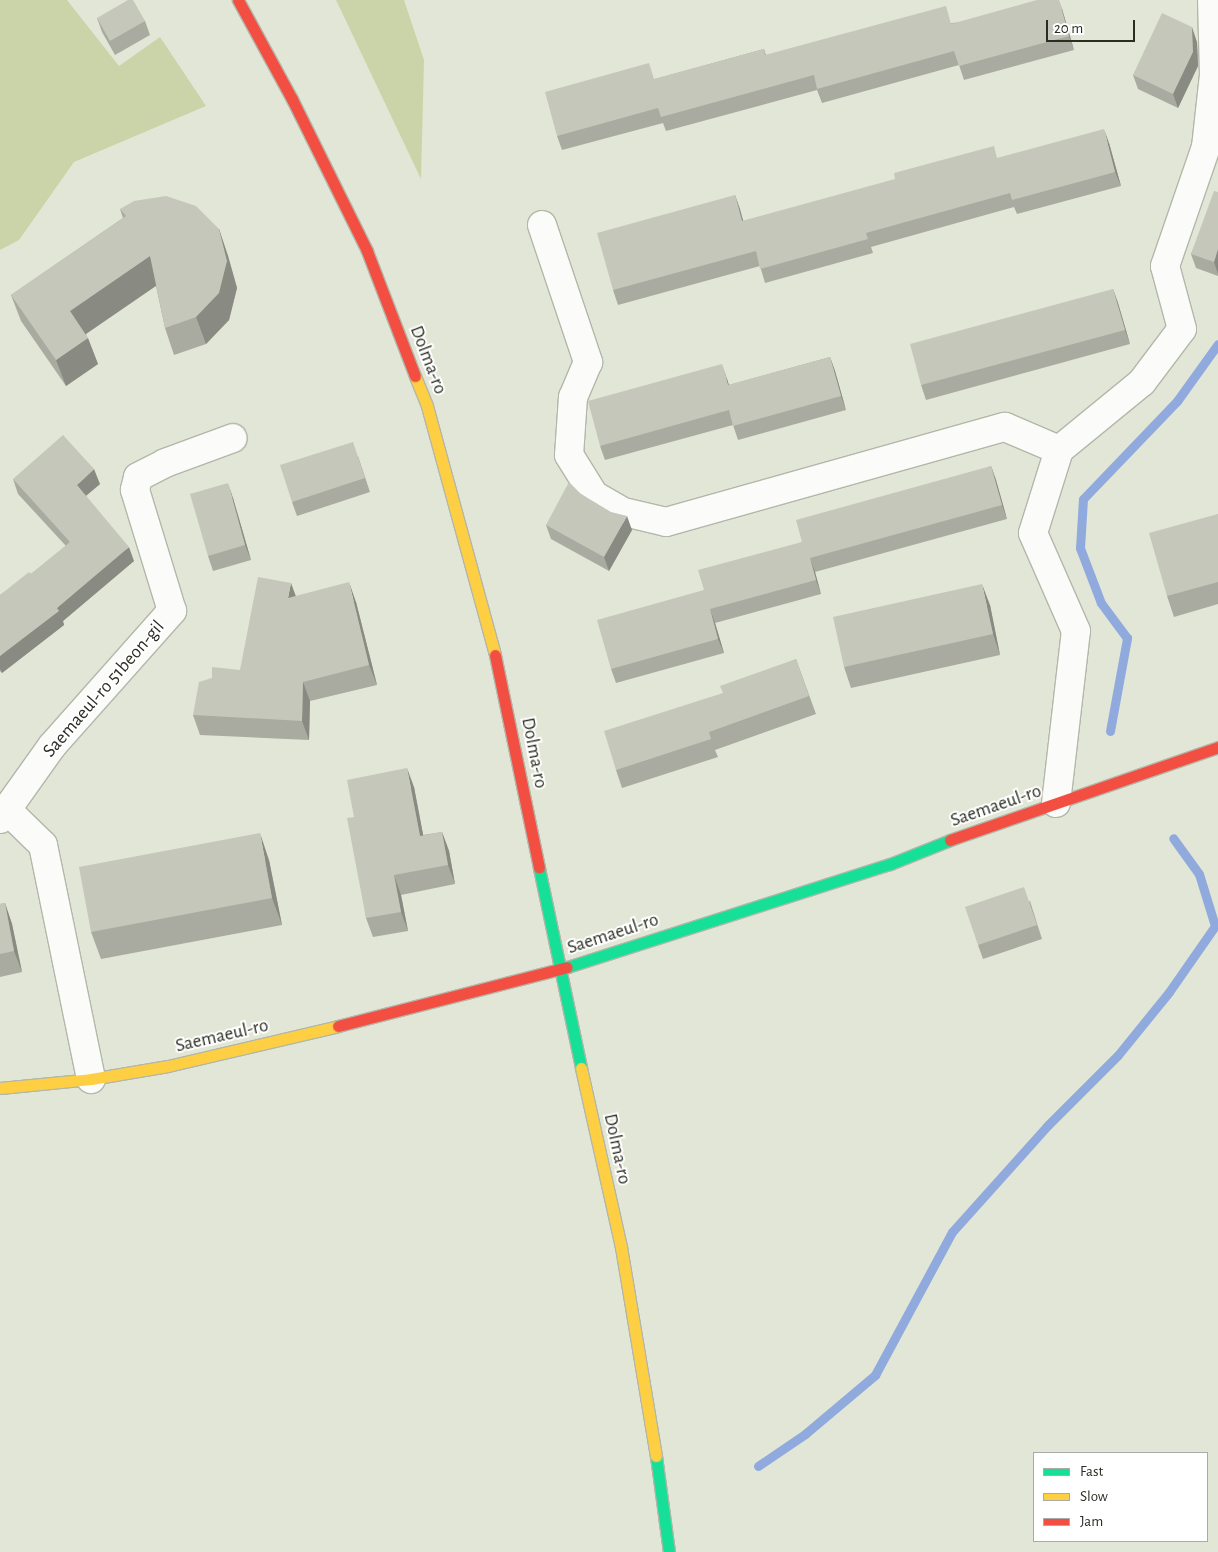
<!DOCTYPE html>
<style>
body{margin:0}
#map{position:relative;width:1218px;height:1552px;overflow:hidden;background:#e2e6d6;font-family:"Alegreya Sans",sans-serif}
div>[style]{position:absolute}
.green>*{inset:0;background:#cad4a8}
.stream>*{height:9px;margin:-4.5px;padding:0 4.5px;transform-origin:4.5px;border-radius:4.5px;background:#91aade}
.roads{filter:drop-shadow(1px 0 #b3b7aa) drop-shadow(-1px 0 #b3b7aa) drop-shadow(0 1px #b3b7aa) drop-shadow(0 -1px #b3b7aa)}
.street>*{height:28px;margin:-14px;padding:0 14px;transform-origin:14px;border-radius:14px;background:#fbfbf9}
.fast>*{height:11px;margin:-5.5px;padding:0 5.5px;transform-origin:5.5px;border-radius:5.5px;background:#16e098}
.slow>*{height:11px;margin:-5.5px;padding:0 5.5px;transform-origin:5.5px;border-radius:5.5px;background:#ffcf43}
.jam>*{height:11px;margin:-5.5px;padding:0 5.5px;transform-origin:5.5px;border-radius:5.5px;background:#f24e42}
.wall>*{inset:0;background:#a9aba0}
.shaded-wall>*{inset:0;background:#898b82}
.building>*{inset:0;background:#c4c7ba}
span{translate:-50% -50%;white-space:nowrap;text-align:center;line-height:1.15;-webkit-text-stroke:4px #fff;paint-order:stroke}
.street-label{font-size:19px;color:#2a2d21}
.legend{position:absolute;left:1033px;top:1452px;width:175px;height:90px;box-sizing:border-box;background:#fff;border:1px solid #aaaba6;margin:0;padding:6px 9px;list-style:none;font-size:15px;color:#2a2d21}
.legend li{display:flex;align-items:center;gap:10px;height:25px}
.legend b{width:25px;border:1px solid #aaaba6}
.scale{position:absolute;left:1046px;top:20px;width:89px;height:22px;box-sizing:border-box;border:2px solid #2a2d21;border-top:0;padding-left:6px;font-size:15px;line-height:18px;white-space:nowrap;color:#2a2d21;-webkit-text-stroke:4px #fff;paint-order:stroke}
</style>
<div id="map">
<div class="green">
<div style="clip-path:polygon(0 0,67px 0,119px 66px,160px 37px,206px 106px,74px 162px,19px 240px,0 250px)"></div>
<div style="clip-path:polygon(336px 0,404px 0,424px 60px,421px 179px)"></div>
</div>
<div class="stream">
<div style="left:1110px;top:731px;width:95px;rotate:-79.6deg"></div>
<div style="left:1127px;top:638px;width:44px;rotate:-126.6deg"></div>
<div style="left:1101px;top:603px;width:59px;rotate:-110.9deg"></div>
<div style="left:1080px;top:548px;width:49px;rotate:-86.5deg"></div>
<div style="left:1083px;top:499px;width:136px;rotate:-46.2deg"></div>
<div style="left:1177px;top:401px;width:70px;rotate:-54.3deg"></div>
<div style="left:758px;top:1466px;width:57px;rotate:-34.2deg"></div>
<div style="left:805px;top:1434px;width:92px;rotate:-40.1deg"></div>
<div style="left:875px;top:1375px;width:162px;rotate:-61.7deg"></div>
<div style="left:952px;top:1232px;width:144px;rotate:-48.1deg"></div>
<div style="left:1048px;top:1125px;width:99px;rotate:-45deg"></div>
<div style="left:1118px;top:1055px;width:81px;rotate:-51deg"></div>
<div style="left:1169px;top:992px;width:80px;rotate:-55.1deg"></div>
<div style="left:1215px;top:926px;width:54px;rotate:-107.1deg"></div>
<div style="left:1199px;top:874px;width:44px;rotate:-125.8deg"></div>
</div>
<div class="roads">
<div class="street">
<div style="left:542px;top:225px;width:145px;rotate:71.4deg"></div>
<div style="left:588px;top:362px;width:38px;rotate:113deg"></div>
<div style="left:573px;top:397px;width:58px;rotate:93.9deg"></div>
<div style="left:569px;top:455px;width:47px;rotate:58deg"></div>
<div style="left:594px;top:495px;width:34px;rotate:30deg"></div>
<div style="left:624px;top:512px;width:43px;rotate:13.4deg"></div>
<div style="left:666px;top:522px;width:352px;rotate:-15.7deg"></div>
<div style="left:1005px;top:427px;width:59px;rotate:23.1deg"></div>
<div style="left:1056px;top:803px;width:173px;rotate:-83.4deg"></div>
<div style="left:1076px;top:631px;width:107px;rotate:-113.7deg"></div>
<div style="left:1033px;top:533px;width:87px;rotate:-72.6deg"></div>
<div style="left:1059px;top:450px;width:107px;rotate:-39.3deg"></div>
<div style="left:1142px;top:382px;width:66px;rotate:-53deg"></div>
<div style="left:1182px;top:329px;width:65px;rotate:-105.1deg"></div>
<div style="left:1165px;top:266px;width:126px;rotate:-71deg"></div>
<div style="left:1206px;top:147px;width:72px;rotate:-83.7deg"></div>
<div style="left:1214px;top:75px;width:75px;rotate:-91.5deg"></div>
<div style="left:7px;top:810px;width:50px;rotate:44.2deg"></div>
<div style="left:43px;top:845px;width:239px;rotate:78.4deg"></div>
<div style="left:0;top:819px;width:90px;rotate:-54.5deg"></div>
<div style="left:52px;top:746px;width:181px;rotate:-48.4deg"></div>
<div style="left:172px;top:611px;width:127px;rotate:-107deg"></div>
<div style="left:135px;top:490px;width:13px;rotate:-77deg"></div>
<div style="left:138px;top:477px;width:30px;rotate:-27deg"></div>
<div style="left:165px;top:463px;width:72px;rotate:-20.2deg"></div>
</div>
<div class="fast">
<div style="left:539px;top:868px;width:204px;rotate:78.1deg"></div>
<div style="left:567px;top:967px;width:339px;rotate:-17.7deg"></div>
<div style="left:890px;top:864px;width:65px;rotate:-21.8deg"></div>
<div style="left:656px;top:1456px;width:97px;rotate:82.3deg"></div>
</div>
<div class="slow">
<div style="left:415px;top:376px;width:32px;rotate:68deg"></div>
<div style="left:427px;top:406px;width:258px;rotate:74.7deg"></div>
<div style="left:581px;top:1068px;width:183px;rotate:77.4deg"></div>
<div style="left:621px;top:1247px;width:212px;rotate:80.5deg"></div>
<div style="left:0;top:1088px;width:91px;rotate:-5.6deg"></div>
<div style="left:91px;top:1079px;width:78px;rotate:-9.6deg"></div>
<div style="left:168px;top:1066px;width:175px;rotate:-13.2deg"></div>
</div>
<div class="jam">
<div style="left:238px;top:0;width:113px;rotate:61.4deg"></div>
<div style="left:292px;top:99px;width:169px;rotate:63.7deg"></div>
<div style="left:367px;top:251px;width:134px;rotate:69deg"></div>
<div style="left:495px;top:655px;width:217px;rotate:78.3deg"></div>
<div style="left:950px;top:840px;width:284px;rotate:-19.1deg"></div>
<div style="left:338px;top:1026px;width:236px;rotate:-14.4deg"></div>
</div>
</div>
<div class="wall">
<div style="clip-path:polygon(1062px 9px,1074px 50px,964px 80px,959px 65px,822px 103px,817px 90px,666px 131px,663px 123px,562px 150px,557px 136px,655px 79px,764px 49px,766px 55px,953px 23px)"></div>
<div style="clip-path:polygon(97px 18px,145px 21px,150px 35px,115px 55px,102px 32px)"></div>
<div style="clip-path:polygon(1197px 42px,1198px 66px,1178px 108px,1138px 89px,1133px 75px)"></div>
<div style="clip-path:polygon(1109px 143px,1121px 186px,1017px 214px,1014px 207px,871px 247px,873px 253px,765px 283px,760px 266px,618px 305px,613px 290px,735px 195px,743px 221px,998px 158px)"></div>
<div style="clip-path:polygon(1218px 192px,1218px 276px,1196px 268px,1191px 254px)"></div>
<div style="clip-path:polygon(120px 209px,219px 229px,228px 256px,237px 288px,229px 320px,206px 344px,174px 355px,165px 328px,156px 286px,86px 334px,98px 364px,66px 386px,21px 321px,11px 295px,123px 218px)"></div>
<div style="clip-path:polygon(1113px 289px,1118px 303px,1130px 344px,926px 400px,921px 385px)"></div>
<div style="clip-path:polygon(830px 357px,835px 371px,846px 410px,738px 440px,733px 425px,605px 460px,600px 446px,727px 379px,729px 385px)"></div>
<div style="clip-path:polygon(358px 456px,370px 492px,297px 516px,292px 502px)"></div>
<div style="clip-path:polygon(991px 466px,996px 480px,1007px 519px,815px 572px,821px 594px,715px 623px,724px 653px,616px 683px,611px 669px,704px 590px,802px 542px)"></div>
<div style="clip-path:polygon(13px 479px,100px 484px,86px 496px,134px 561px,63px 621px,64px 625px,2px 673px,0 671px,0 595px,31px 574px,66px 546px,18px 494px)"></div>
<div style="clip-path:polygon(581px 494px,632px 530px,609px 571px,551px 539px,546px 525px)"></div>
<div style="clip-path:polygon(233px 498px,251px 560px,213px 571px,208px 556px)"></div>
<div style="clip-path:polygon(1218px 514px,1218px 604px,1174px 617px,1167px 596px)"></div>
<div style="clip-path:polygon(296px 596px,356px 602px,377px 685px,310px 701px,309px 740px,200px 735px,193px 715px,240px 670px)"></div>
<div style="clip-path:polygon(990px 605px,1000px 655px,851px 688px,844px 667px)"></div>
<div style="clip-path:polygon(796px 659px,816px 714px,715px 750px,718px 757px,622px 788px,616px 770px,723px 693px)"></div>
<div style="clip-path:polygon(414px 787px,423px 835px,442px 832px,449px 851px,455px 884px,401px 895px,408px 931px,373px 937px,366px 918px,354px 817px)"></div>
<div style="clip-path:polygon(269px 860px,282px 925px,101px 959px,91px 932px)"></div>
<div style="clip-path:polygon(1030px 901px,1042px 939px,983px 959px,978px 945px)"></div>
<div style="clip-path:polygon(5px 903px,12px 924px,22px 972px,0 977px,0 904px)"></div>
</div>
<div class="shaded-wall">
<div style="clip-path:polygon(1059px 0,1062px 9px,1074px 50px,1069px 36px)"></div>
<div style="clip-path:polygon(1192px 27px,1197px 42px,1198px 66px,1178px 108px,1173px 94px)"></div>
<div style="clip-path:polygon(1104px 129px,1109px 143px,1121px 186px,1115px 172px)"></div>
<div style="clip-path:polygon(735px 195px,740px 209px,747px 235px,742px 221px)"></div>
<div style="clip-path:polygon(219px 229px,228px 256px,237px 288px,229px 320px,206px 344px,196px 317px)"></div>
<div style="clip-path:polygon(1218px 249px,1218px 274px,1214px 262px)"></div>
<div style="clip-path:polygon(150px 256px,160px 283px,80px 338px,70px 311px)"></div>
<div style="clip-path:polygon(1113px 289px,1118px 303px,1130px 344px,1125px 330px)"></div>
<div style="clip-path:polygon(88px 338px,98px 364px,66px 386px,56px 360px)"></div>
<div style="clip-path:polygon(830px 357px,835px 371px,846px 410px,841px 396px)"></div>
<div style="clip-path:polygon(722px 364px,727px 379px,733px 399px,728px 385px)"></div>
<div style="clip-path:polygon(991px 466px,996px 480px,1007px 519px,1002px 505px)"></div>
<div style="clip-path:polygon(94px 469px,100px 484px,82px 499px,77px 485px)"></div>
<div style="clip-path:polygon(228px 483px,233px 498px,251px 560px,245px 545px)"></div>
<div style="clip-path:polygon(627px 516px,632px 530px,609px 571px,604px 557px)"></div>
<div style="clip-path:polygon(129px 547px,134px 561px,63px 621px,64px 625px,2px 673px,0 669px,0 656px)"></div>
<div style="clip-path:polygon(810px 558px,815px 572px,821px 594px,816px 580px)"></div>
<div style="clip-path:polygon(349px 582px,356px 602px,377px 685px,369px 665px)"></div>
<div style="clip-path:polygon(291px 583px,298px 602px,288px 598px)"></div>
<div style="clip-path:polygon(982px 584px,990px 605px,1000px 655px,993px 634px)"></div>
<div style="clip-path:polygon(710px 609px,715px 623px,724px 653px,718px 639px)"></div>
<div style="clip-path:polygon(303px 682px,310px 701px,309px 740px,302px 721px)"></div>
<div style="clip-path:polygon(407px 768px,414px 787px,427px 855px,420px 836px)"></div>
<div style="clip-path:polygon(442px 832px,449px 851px,455px 884px,448px 865px)"></div>
<div style="clip-path:polygon(260px 833px,269px 860px,282px 925px,272px 898px)"></div>
<div style="clip-path:polygon(394px 875px,401px 895px,408px 931px,401px 912px)"></div>
<div style="clip-path:polygon(5px 903px,12px 924px,22px 972px,14px 951px)"></div>
</div>
<div class="building">
<div style="clip-path:polygon(128px 0,133px 0,145px 21px,110px 41px,97px 18px)"></div>
<div style="clip-path:polygon(1037px 0,1059px 0,1069px 36px,959px 66px,954px 51px,817px 89px,814px 75px,661px 117px,658px 108px,557px 136px,545px 92px,649px 63px,654px 79px,764px 49px,765px 55px,946px 6px,951px 24px)"></div>
<div style="clip-path:polygon(1162px 13px,1192px 27px,1193px 52px,1173px 94px,1133px 75px)"></div>
<div style="clip-path:polygon(1104px 129px,1115px 172px,1012px 200px,1010px 193px,866px 233px,868px 239px,760px 269px,756px 251px,613px 290px,597px 233px,735px 195px,742px 221px,895px 179px,894px 173px,994px 146px,997px 158px)"></div>
<div style="clip-path:polygon(1214px 191px,1218px 192px,1218px 249px,1214px 262px,1191px 254px)"></div>
<div style="clip-path:polygon(166px 196px,196px 206px,219px 229px,227px 261px,219px 293px,196px 317px,165px 328px,150px 256px,70px 311px,88px 338px,56px 360px,11px 295px,126px 216px,120px 209px,134px 201px)"></div>
<div style="clip-path:polygon(1113px 289px,1125px 330px,921px 385px,910px 344px)"></div>
<div style="clip-path:polygon(830px 357px,841px 396px,733px 426px,729px 410px,600px 446px,588px 401px,722px 364px,728px 385px)"></div>
<div style="clip-path:polygon(63px 435px,94px 469px,77px 485px,129px 547px,57px 608px,59px 611px,0 656px,0 595px,29px 572px,31px 574px,70px 542px,13px 479px)"></div>
<div style="clip-path:polygon(353px 442px,365px 478px,292px 502px,280px 465px)"></div>
<div style="clip-path:polygon(991px 466px,1002px 505px,810px 558px,816px 580px,710px 609px,718px 639px,611px 669px,597px 620px,704px 590px,698px 570px,802px 542px,796px 520px)"></div>
<div style="clip-path:polygon(569px 482px,581px 494px,611px 512px,627px 516px,604px 557px,546px 525px)"></div>
<div style="clip-path:polygon(228px 483px,245px 545px,208px 556px,190px 494px)"></div>
<div style="clip-path:polygon(1218px 514px,1218px 582px,1167px 596px,1149px 533px)"></div>
<div style="clip-path:polygon(258px 577px,291px 583px,288px 598px,349px 582px,369px 665px,303px 682px,302px 721px,193px 715px,199px 682px,212px 678px,212px 667px,240px 670px)"></div>
<div style="clip-path:polygon(982px 584px,993px 634px,844px 667px,833px 617px)"></div>
<div style="clip-path:polygon(796px 659px,809px 696px,709px 732px,711px 739px,616px 770px,604px 731px,723px 693px,720px 686px)"></div>
<div style="clip-path:polygon(407px 768px,420px 836px,442px 832px,448px 865px,394px 875px,401px 912px,366px 918px,347px 818px,354px 817px,347px 780px)"></div>
<div style="clip-path:polygon(260px 833px,272px 898px,91px 932px,79px 867px)"></div>
<div style="clip-path:polygon(1024px 887px,1037px 925px,978px 945px,965px 907px)"></div>
<div style="clip-path:polygon(5px 903px,14px 951px,0 954px,0 904px)"></div>
</div>
<div class="street-label">
<span style="left:428px;top:360px;rotate:69deg">Dolma-ro</span>
<span style="left:104px;top:689px;rotate:-49deg">Saemaeul-ro 51beon-gil</span>
<span style="left:534px;top:753px;rotate:79deg">Dolma-ro</span>
<span style="left:996px;top:806px;rotate:-19deg">Saemaeul-ro</span>
<span style="left:613px;top:934px;rotate:-18deg">Saemaeul-ro</span>
<span style="left:222px;top:1036px;rotate:-13deg">Saemaeul-ro</span>
<span style="left:617px;top:1149px;rotate:78deg">Dolma-ro</span>
</div>
<ul class="legend">
<li><b style="height:6px;background:#16e098"></b>Fast</li>
<li><b style="height:6px;background:#ffcf43"></b>Slow</li>
<li><b style="height:6px;background:#f24e42"></b>Jam</li>
</ul>
<div class="scale">20 m</div>
</div>
